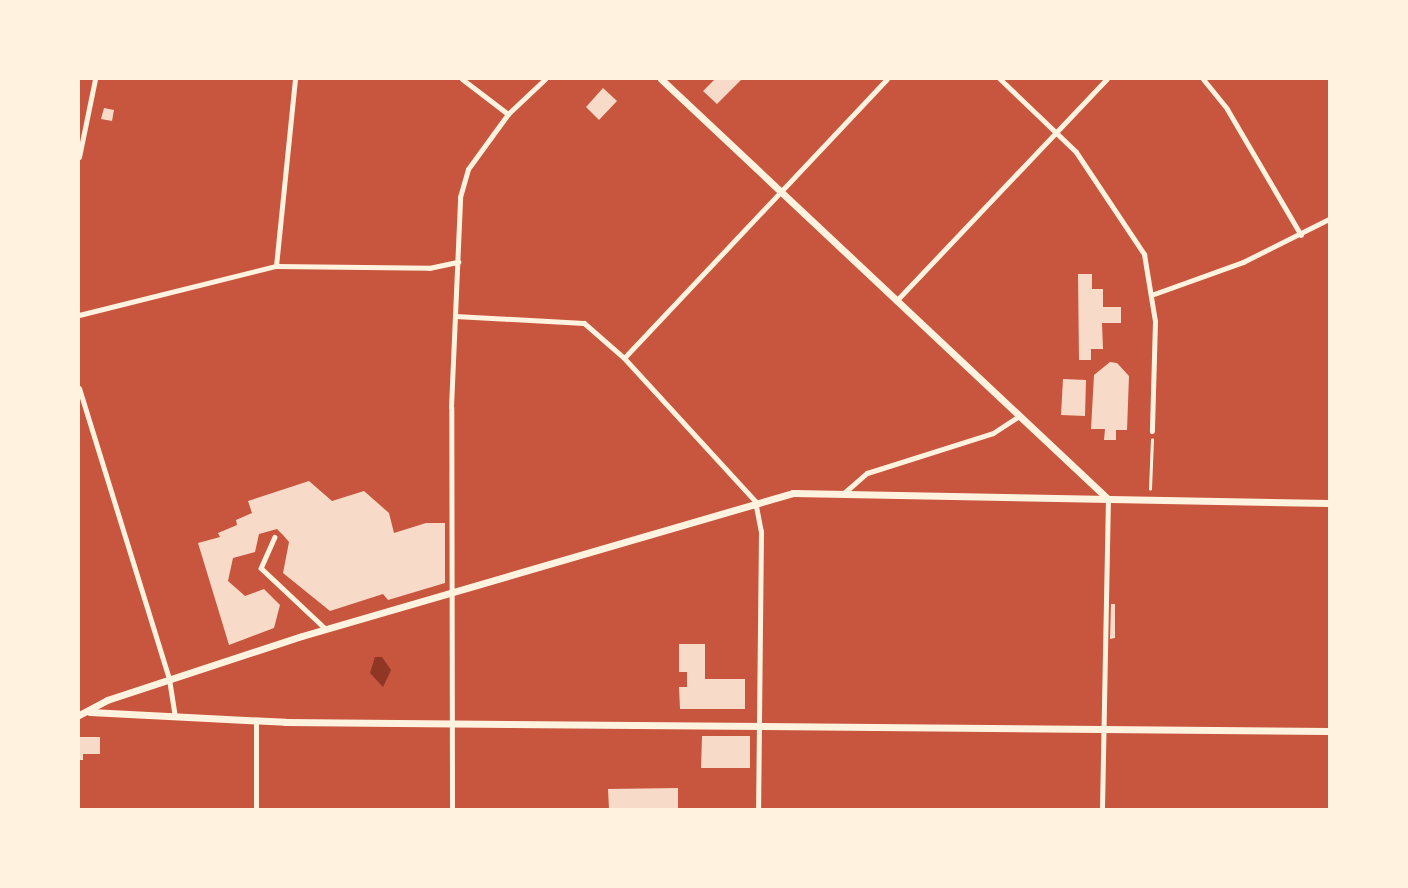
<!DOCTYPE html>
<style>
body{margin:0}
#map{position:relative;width:1408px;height:888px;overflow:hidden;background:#c8553d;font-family:"Source Sans 3",sans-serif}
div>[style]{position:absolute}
.water>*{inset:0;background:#8f3625}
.building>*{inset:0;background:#f7dbc8}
.path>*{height:2.5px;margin:-1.25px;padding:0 1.25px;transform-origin:1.25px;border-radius:1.25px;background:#fff3e0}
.pedestrian>*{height:4.5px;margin:-2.25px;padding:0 2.25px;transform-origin:2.25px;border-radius:2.25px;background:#fff3e0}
.minor>*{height:5px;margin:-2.5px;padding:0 2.5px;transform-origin:2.5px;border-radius:2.5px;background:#fff3e0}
.tertiary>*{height:7px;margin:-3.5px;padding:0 3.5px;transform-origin:3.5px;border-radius:3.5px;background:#fff3e0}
span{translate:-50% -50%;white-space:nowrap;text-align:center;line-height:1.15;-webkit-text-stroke:7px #fff3e0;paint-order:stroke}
.frame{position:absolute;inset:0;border:80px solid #fff3e0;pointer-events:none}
</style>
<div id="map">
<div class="water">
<div style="clip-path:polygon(375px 657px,382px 657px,391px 670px,383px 687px,370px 673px)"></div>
</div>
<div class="building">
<div style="clip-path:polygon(715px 79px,727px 80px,742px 79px,717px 104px,703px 91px)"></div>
<div style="clip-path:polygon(603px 88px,617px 101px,599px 120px,586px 107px)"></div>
<div style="clip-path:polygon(104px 108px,114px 110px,112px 121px,101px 119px)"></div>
<div style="clip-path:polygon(1078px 274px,1092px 274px,1092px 289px,1103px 289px,1103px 307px,1121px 307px,1121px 323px,1102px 323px,1103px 349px,1091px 349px,1091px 360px,1079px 360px)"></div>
<div style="clip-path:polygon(1110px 362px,1117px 363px,1129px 376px,1127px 430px,1116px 430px,1116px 440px,1104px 440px,1105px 429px,1091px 429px,1094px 375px)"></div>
<div style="clip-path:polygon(1063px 379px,1086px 380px,1085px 416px,1061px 415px)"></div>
<div style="clip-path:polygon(309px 481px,332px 501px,364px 491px,389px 513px,394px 533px,426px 523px,445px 523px,445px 583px,388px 600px,383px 594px,330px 611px,283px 573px,289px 542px,283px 535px,277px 529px,259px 534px,255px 552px,233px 558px,228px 581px,245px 596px,264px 589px,280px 605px,274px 628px,229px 645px,198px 543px,220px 537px,218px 533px,237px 525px,236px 520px,252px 513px,248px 501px)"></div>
<div style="clip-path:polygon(1111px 604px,1115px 604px,1115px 638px,1110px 639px)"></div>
<div style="clip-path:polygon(679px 644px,705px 644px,705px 679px,745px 679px,745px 709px,680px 709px,679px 687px,687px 687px,687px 672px,679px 672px)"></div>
<div style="clip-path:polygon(702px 736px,750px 736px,750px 768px,701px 768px)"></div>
<div style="clip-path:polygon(79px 737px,100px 737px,100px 754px,83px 754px,83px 760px,79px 760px)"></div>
<div style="clip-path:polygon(678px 788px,678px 808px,609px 809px,608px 789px)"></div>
</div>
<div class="path">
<div style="left:1150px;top:489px;width:49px;rotate:-87.7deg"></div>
</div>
<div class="pedestrian">
<div style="left:275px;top:537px;width:34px;rotate:114deg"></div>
<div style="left:261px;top:568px;width:89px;rotate:43.2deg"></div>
</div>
<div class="minor">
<div style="left:462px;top:79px;width:58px;rotate:37.3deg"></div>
<div style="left:1000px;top:79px;width:105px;rotate:43.8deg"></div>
<div style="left:1076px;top:152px;width:123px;rotate:56.3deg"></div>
<div style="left:1144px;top:254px;width:68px;rotate:80.7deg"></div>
<div style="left:1155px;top:321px;width:110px;rotate:91.6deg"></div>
<div style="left:1203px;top:79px;width:38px;rotate:51deg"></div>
<div style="left:1227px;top:109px;width:146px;rotate:59.6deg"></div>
<div style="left:79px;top:157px;width:80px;rotate:-78.4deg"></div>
<div style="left:276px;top:266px;width:188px;rotate:-84.2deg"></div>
<div style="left:1154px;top:294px;width:95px;rotate:-19.8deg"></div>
<div style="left:1243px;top:262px;width:96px;rotate:-26.6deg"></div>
<div style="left:896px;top:301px;width:306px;rotate:-46.5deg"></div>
<div style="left:79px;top:315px;width:203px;rotate:-14deg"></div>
<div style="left:276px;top:266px;width:153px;rotate:0.7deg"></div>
<div style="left:429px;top:268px;width:30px;rotate:-12deg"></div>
<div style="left:455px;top:316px;width:129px;rotate:3.1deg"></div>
<div style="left:584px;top:323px;width:53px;rotate:41.2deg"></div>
<div style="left:624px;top:358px;width:194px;rotate:47.5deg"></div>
<div style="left:755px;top:501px;width:31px;rotate:79deg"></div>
<div style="left:761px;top:531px;width:278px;rotate:90.6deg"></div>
<div style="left:624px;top:358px;width:383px;rotate:-46.7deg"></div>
<div style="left:79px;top:388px;width:305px;rotate:72.8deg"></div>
<div style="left:169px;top:679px;width:38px;rotate:81deg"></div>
<div style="left:845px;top:492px;width:29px;rotate:-41deg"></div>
<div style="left:867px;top:473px;width:132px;rotate:-17.6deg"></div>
<div style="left:993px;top:433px;width:31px;rotate:-33deg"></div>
<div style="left:256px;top:722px;width:87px;rotate:90deg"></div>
<div style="left:452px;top:809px;width:402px;rotate:-90.1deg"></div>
<div style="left:451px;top:407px;width:210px;rotate:-87.5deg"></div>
<div style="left:460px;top:197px;width:29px;rotate:-74deg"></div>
<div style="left:468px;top:169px;width:68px;rotate:-54deg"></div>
<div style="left:508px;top:114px;width:51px;rotate:-43.4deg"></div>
<div style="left:1102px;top:809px;width:310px;rotate:-88.9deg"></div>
</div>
<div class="tertiary">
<div style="left:661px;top:79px;width:613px;rotate:43.22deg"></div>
<div style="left:90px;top:712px;width:195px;rotate:2.9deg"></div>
<div style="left:285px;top:722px;width:1044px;rotate:0.49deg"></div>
<div style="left:79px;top:715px;width:32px;rotate:-28deg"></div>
<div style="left:107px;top:700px;width:205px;rotate:-18.2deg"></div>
<div style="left:302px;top:636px;width:511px;rotate:-16.24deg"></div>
<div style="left:793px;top:493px;width:536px;rotate:1.07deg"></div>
</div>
<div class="frame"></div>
</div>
